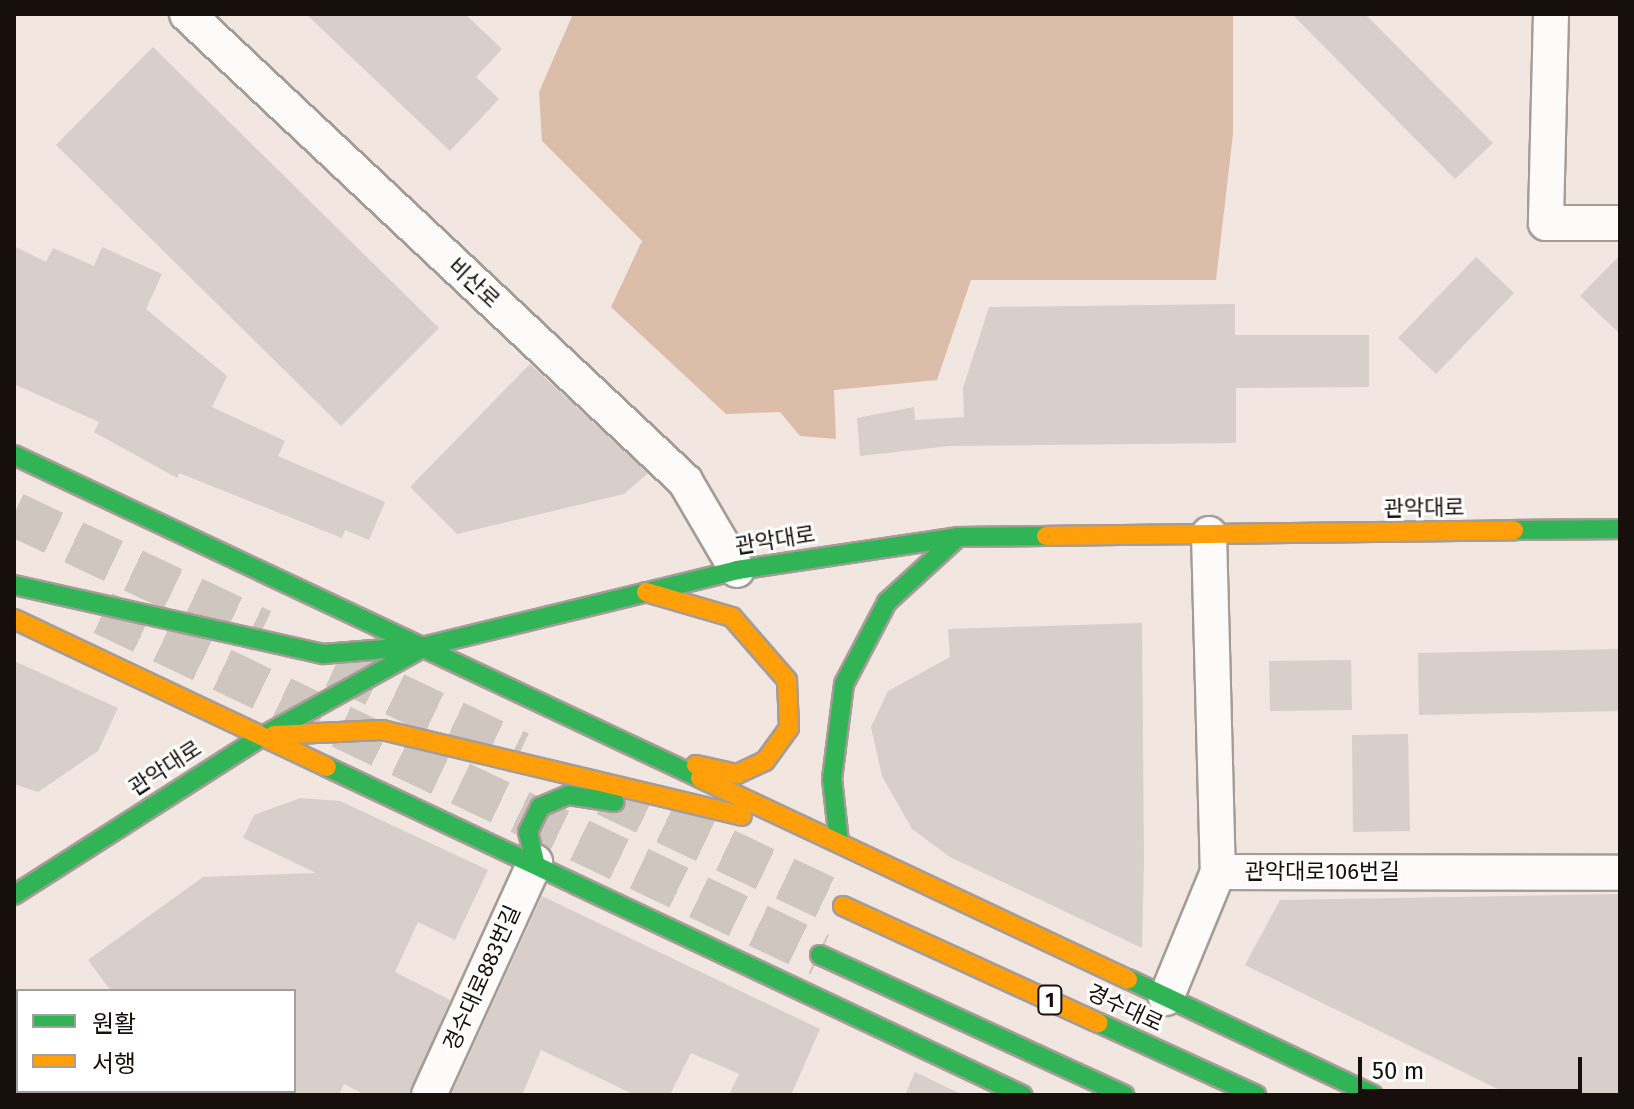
<!DOCTYPE html>
<meta charset="utf-8">
<style>
body{margin:0}
#map{position:relative;width:1634px;height:1109px;overflow:hidden;background:#f1e6e0;font-family:"Fira Sans","Noto Sans KR",sans-serif}
div>[style]{position:absolute}
.forest>*{inset:0;background:#dcbdaa}
.building>*{inset:0;background:#d8cfca}
.primary-tunnel>*{height:44px;margin-top:-22px;transform-origin:0;background:repeating-linear-gradient(90deg,#d0c6c0 0 44px,transparent 0 66px)}
.roads{filter:drop-shadow(2px 0 #a59c97) drop-shadow(-2px 0 #a59c97) drop-shadow(0 2px #a59c97) drop-shadow(0 -2px #a59c97)}
.street>*{height:34px;margin:-17px;padding:0 17px;transform-origin:17px;border-radius:17px;background:#fdfbfa}
.fast>*{height:18px;margin:-9px;padding:0 9px;transform-origin:9px;border-radius:9px;background:#30b455}
.slow>*{height:18px;margin:-9px;padding:0 9px;transform-origin:9px;border-radius:9px;background:#ff9f0a}
span{translate:-50% -50%;white-space:nowrap;text-align:center;line-height:1.15;-webkit-text-stroke:6px #fff;paint-order:stroke}
.shield-label span{padding:2px 6px;background:#fff;border:2px solid;border-radius:6px;-webkit-text-stroke-width:0}
.shield-label{font-size:20px;color:#160f0b;font-weight:700}
.street-label{font-size:22px;color:#160f0b}
.frame{position:absolute;inset:0;border:16px solid #160f0b;pointer-events:none}
.legend{position:absolute;left:16px;top:989px;width:280px;height:104px;box-sizing:border-box;background:#fff;border:2px solid #a29f9d;margin:0;padding:10px 14px;list-style:none;font-size:24px;color:#160f0b}
.legend li{display:flex;align-items:center;gap:16px;height:40px}
.legend b{width:40px;border:2px solid #a29f9d}
.scale{position:absolute;left:1358px;top:1057px;width:224px;height:36px;box-sizing:border-box;border:4px solid #160f0b;border-top:0;padding-left:10px;font-size:24px;line-height:28px;white-space:nowrap;color:#160f0b;-webkit-text-stroke:6px #fff;paint-order:stroke}
</style>
<div id="map">
<div class="forest">
<div style="clip-path:polygon(573px 14px,1233px 14px,1233px 134px,1216px 280px,971px 280px,937px 380px,834px 390px,836px 439px,800px 436px,780px 412px,726px 414px,611px 307px,642px 241px,542px 141px,539px 92px)"></div>
</div>
<div class="building">
<div style="clip-path:polygon(306px 14px,465px 14px,502px 49px,476px 77px,499px 99px,450px 151px)"></div>
<div style="clip-path:polygon(1292px 14px,1365px 14px,1493px 143px,1455px 179px)"></div>
<div style="clip-path:polygon(153px 47px,439px 328px,341px 426px,56px 145px)"></div>
<div style="clip-path:polygon(14px 246px,46px 262px,53px 248px,94px 266px,102px 247px,162px 274px,146px 309px,227px 376px,212px 407px,285px 441px,278px 456px,385px 502px,369px 540px,345px 530px,342px 538px,179px 473px,177px 478px,94px 432px,99px 422px,14px 384px)"></div>
<div style="clip-path:polygon(1620px 255px,1620px 334px,1580px 296px)"></div>
<div style="clip-path:polygon(1476px 257px,1514px 293px,1436px 374px,1398px 338px)"></div>
<div style="clip-path:polygon(1235px 304px,1235px 335px,1369px 335px,1369px 387px,1236px 388px,1236px 443px,949px 446px,860px 456px,857px 418px,914px 407px,915px 420px,964px 417px,963px 388px,989px 307px)"></div>
<div style="clip-path:polygon(530px 364px,648px 473px,624px 494px,457px 534px,410px 487px)"></div>
<div style="clip-path:polygon(1142px 623px,1144px 862px,1142px 948px,950px 857px,912px 829px,882px 776px,871px 727px,888px 691px,950px 657px,948px 629px)"></div>
<div style="clip-path:polygon(1620px 649px,1620px 711px,1419px 715px,1418px 653px)"></div>
<div style="clip-path:polygon(1351px 660px,1352px 710px,1270px 711px,1269px 661px)"></div>
<div style="clip-path:polygon(14px 661px,118px 708px,98px 751px,38px 792px,14px 784px)"></div>
<div style="clip-path:polygon(1408px 734px,1410px 831px,1353px 832px,1352px 735px)"></div>
<div style="clip-path:polygon(300px 798px,340px 801px,488px 870px,455px 940px,418px 922px,395px 972px,450px 1000px,409px 1095px,365px 1095px,344px 1084px,339px 1095px,294px 1095px,294px 991px,111px 991px,88px 960px,203px 877px,316px 873px,243px 838px,254px 815px)"></div>
<div style="clip-path:polygon(1620px 894px,1620px 1095px,1510px 1095px,1245px 965px,1280px 900px)"></div>
<div style="clip-path:polygon(542px 896px,820px 1029px,791px 1095px,729px 1095px,739px 1074px,691px 1053px,670px 1095px,635px 1095px,541px 1050px,522px 1095px,451px 1095px)"></div>
<div style="clip-path:polygon(915px 1072px,963px 1095px,905px 1095px)"></div>
</div>
<div class="primary-tunnel">
<div style="left:14px;top:514px;width:274px;rotate:25.3deg"></div>
<div style="left:103px;top:613px;width:794px;rotate:25.5deg"></div>
<div style="left:335px;top:666px;width:204px;rotate:25.3deg"></div>
<div style="left:606px;top:794px;width:262px;rotate:25.3deg"></div>
</div>
<div class="roads">
<div class="street">
<div style="left:187px;top:14px;width:683px;rotate:43.16deg"></div>
<div style="left:685px;top:481px;width:103px;rotate:59.7deg"></div>
<div style="left:1551px;top:14px;width:209px;rotate:91.4deg"></div>
<div style="left:1546px;top:223px;width:74px"></div>
<div style="left:1209px;top:534px;width:338px;rotate:88.5deg"></div>
<div style="left:1218px;top:872px;width:402px;rotate:0.1deg"></div>
<div style="left:1166px;top:998px;width:136px;rotate:-67.6deg"></div>
<div style="left:98px;top:1093px;width:2px;rotate:63deg"></div>
<div style="left:429px;top:1095px;width:256px;rotate:-65.5deg"></div>
</div>
<div class="fast">
<div style="left:14px;top:455px;width:758px;rotate:25.21deg"></div>
<div style="left:1514px;top:530px;width:106px;rotate:-0.5deg"></div>
<div style="left:14px;top:585px;width:317px;rotate:12.6deg"></div>
<div style="left:323px;top:654px;width:88px;rotate:-4.5deg"></div>
<div style="left:263px;top:736px;width:186px;rotate:-28.9deg"></div>
<div style="left:426px;top:646px;width:320px;rotate:-13.7deg"></div>
<div style="left:737px;top:570px;width:223px;rotate:-8.5deg"></div>
<div style="left:958px;top:537px;width:88px;rotate:-0.7deg"></div>
<div style="left:327px;top:767px;width:769px;rotate:25.26deg"></div>
<div style="left:839px;top:842px;width:63px;rotate:-96.3deg"></div>
<div style="left:832px;top:779px;width:96px;rotate:-82.8deg"></div>
<div style="left:844px;top:684px;width:93px;rotate:-62.3deg"></div>
<div style="left:887px;top:602px;width:96px;rotate:-42.5deg"></div>
<div style="left:535px;top:862px;width:31px;rotate:-103deg"></div>
<div style="left:528px;top:832px;width:28px;rotate:-64deg"></div>
<div style="left:540px;top:807px;width:30px;rotate:-23deg"></div>
<div style="left:568px;top:795px;width:47px;rotate:8.7deg"></div>
<div style="left:14px;top:895px;width:295px;rotate:-32.6deg"></div>
<div style="left:820px;top:955px;width:335px;rotate:24.7deg"></div>
<div style="left:1128px;top:979px;width:271px;rotate:25.3deg"></div>
<div style="left:1099px;top:1023px;width:173px;rotate:24.6deg"></div>
</div>
<div class="slow">
<div style="left:1046px;top:536px;width:468px;rotate:-0.7deg"></div>
<div style="left:646px;top:592px;width:90px;rotate:16.2deg"></div>
<div style="left:732px;top:617px;width:84px;rotate:48.9deg"></div>
<div style="left:787px;top:680px;width:48px;rotate:87.6deg"></div>
<div style="left:789px;top:728px;width:41px;rotate:126deg"></div>
<div style="left:765px;top:761px;width:31px;rotate:155deg"></div>
<div style="left:737px;top:774px;width:42px;rotate:-167.6deg"></div>
<div style="left:14px;top:619px;width:346px;rotate:25.3deg"></div>
<div style="left:274px;top:735px;width:108px;rotate:-2.7deg"></div>
<div style="left:382px;top:730px;width:370px;rotate:13.4deg"></div>
<div style="left:700px;top:778px;width:473px;rotate:25.2deg"></div>
<div style="left:843px;top:906px;width:281px;rotate:24.6deg"></div>
</div>
</div>
<div class="shield-label">
<span style="left:1050px;top:1000px">1</span>
</div>
<div class="street-label">
<span style="left:474px;top:283px;rotate:43deg">비산로</span>
<span style="left:1424px;top:508px;rotate:-1deg">관악대로</span>
<span style="left:775px;top:540px;rotate:-9deg">관악대로</span>
<span style="left:165px;top:768px;rotate:-33deg">관악대로</span>
<span style="left:1322px;top:872px">관악대로106번길</span>
<span style="left:482px;top:978px;rotate:-66deg">경수대로883번길</span>
<span style="left:1125px;top:1008px;rotate:25deg">경수대로</span>
</div>
<div class="frame"></div>
<ul class="legend">
<li><b style="height:10px;background:#30b455"></b>원활</li>
<li><b style="height:10px;background:#ff9f0a"></b>서행</li>
</ul>
<div class="scale">50 m</div>
</div>
